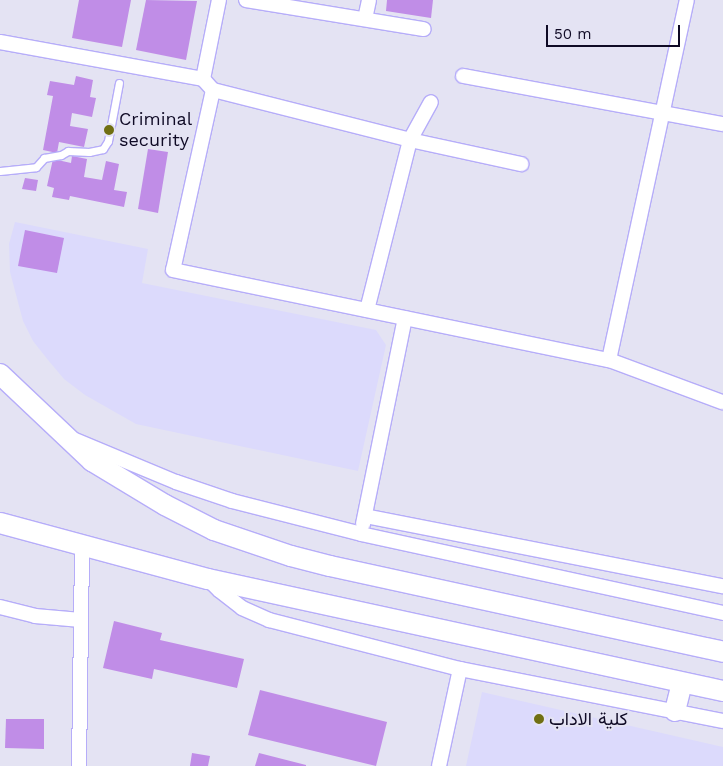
<!DOCTYPE html>
<meta charset="utf-8">
<style>
body{margin:0}
#map{position:relative;width:723px;height:766px;overflow:hidden;background:#e4e3f3;font-family:"Work Sans",Vazirmatn,sans-serif}
div>[style]{position:absolute}
.built>*{inset:0;background:#dcdafc}
.building>*{inset:0;background:#c08de7}
.roads{filter:drop-shadow(1px 0 #b6adf9) drop-shadow(-1px 0 #b6adf9) drop-shadow(0 1px #b6adf9) drop-shadow(0 -1px #b6adf9)}
.lane>*{height:7px;margin:-3.5px;padding:0 3.5px;transform-origin:3.5px;border-radius:3.5px;background:#fff}
.street>*{height:14px;margin:-7px;padding:0 7px;transform-origin:7px;border-radius:7px;background:#fff}
.secondary>*{height:20px;margin:-10px;padding:0 10px;transform-origin:10px;border-radius:10px;background:#fff}
.dots>*{width:14px;height:14px;translate:-50% -50%;box-sizing:border-box;border:2px solid #e4e3f3;border-radius:50%}
span{translate:-50% -50%;white-space:nowrap;text-align:center;line-height:1.15;-webkit-text-stroke:4px #e4e3f3;paint-order:stroke}
.poi-label{font-size:18px;color:#0f0a25}
.left{translate:0 -50%;text-align:left}
.scale{position:absolute;left:546px;top:25px;width:134px;height:22px;box-sizing:border-box;border:2px solid #0f0a25;border-top:0;padding-left:6px;font-size:15px;line-height:18px;white-space:nowrap;color:#0f0a25;-webkit-text-stroke:4px #e4e3f3;paint-order:stroke}
</style>
<div id="map">
<div class="built">
<div style="clip-path:polygon(15px 222px,148px 249px,142px 283px,376px 330px,386px 345px,358px 471px,136px 424px,85px 395px,64px 379px,48px 360px,33px 341px,23px 321px,10px 272px,9px 244px)"></div>
<div style="clip-path:polygon(482px 692px,723px 747px,723px 766px,466px 766px)"></div>
</div>
<div class="building">
<div style="clip-path:polygon(79px 0,131px 0,122px 47px,72px 38px)"></div>
<div style="clip-path:polygon(146px 0,197px 1px,186px 60px,136px 50px)"></div>
<div style="clip-path:polygon(387px 0,433px 0,431px 18px,386px 11px)"></div>
<div style="clip-path:polygon(76px 76px,93px 80px,90px 97px,96px 98px,92px 117px,72px 113px,70px 126px,88px 129px,84px 147px,59px 142px,57px 153px,43px 150px,53px 96px,47px 95px,50px 81px,74px 85px)"></div>
<div style="clip-path:polygon(148px 149px,168px 152px,158px 213px,138px 209px)"></div>
<div style="clip-path:polygon(72px 156px,87px 159px,84px 177px,102px 180px,106px 161px,119px 164px,114px 190px,127px 192px,124px 207px,70px 196px,69px 200px,52px 197px,54px 188px,47px 186px,53px 159px,71px 163px)"></div>
<div style="clip-path:polygon(25px 178px,38px 180px,36px 191px,22px 189px)"></div>
<div style="clip-path:polygon(25px 230px,64px 238px,57px 273px,18px 266px)"></div>
<div style="clip-path:polygon(114px 621px,162px 633px,160px 640px,244px 659px,237px 688px,154px 669px,152px 679px,103px 668px)"></div>
<div style="clip-path:polygon(260px 690px,387px 722px,376px 766px,248px 735px)"></div>
<div style="clip-path:polygon(6px 719px,44px 719px,44px 749px,5px 748px)"></div>
<div style="clip-path:polygon(192px 753px,210px 756px,208px 766px,190px 766px)"></div>
<div style="clip-path:polygon(259px 753px,306px 765px,306px 766px,255px 766px)"></div>
</div>
<div class="roads">
<div class="lane">
<div style="left:0;top:171px;width:36px;rotate:-6deg"></div>
<div style="left:36px;top:167px;width:12px;rotate:-48deg"></div>
<div style="left:44px;top:158px;width:17px;rotate:-10deg"></div>
<div style="left:61px;top:155px;width:8px;rotate:-30deg"></div>
<div style="left:68px;top:151px;width:21px;rotate:3deg"></div>
<div style="left:89px;top:152px;width:14px;rotate:-12deg"></div>
<div style="left:103px;top:149px;width:9px;rotate:-58deg"></div>
<div style="left:108px;top:141px;width:59px;rotate:-79.3deg"></div>
</div>
<div class="street">
<div style="left:246px;top:0;width:180px;rotate:9.3deg"></div>
<div style="left:365px;top:19px;width:19px;rotate:-78deg"></div>
<div style="left:0;top:42px;width:206px;rotate:10.3deg"></div>
<div style="left:203px;top:79px;width:15px;rotate:48deg"></div>
<div style="left:213px;top:90px;width:203px;rotate:14.2deg"></div>
<div style="left:410px;top:140px;width:114px;rotate:12.2deg"></div>
<div style="left:463px;top:76px;width:264px;rotate:10.5deg"></div>
<div style="left:203px;top:79px;width:81px;rotate:-78.6deg"></div>
<div style="left:213px;top:90px;width:184px;rotate:102.5deg"></div>
<div style="left:173px;top:270px;width:445px;rotate:11.7deg"></div>
<div style="left:609px;top:360px;width:121px;rotate:20.4deg"></div>
<div style="left:367px;top:310px;width:175px;rotate:-75.8deg"></div>
<div style="left:410px;top:140px;width:43px;rotate:-61.1deg"></div>
<div style="left:609px;top:360px;width:368px;rotate:-77.8deg"></div>
<div style="left:75px;top:440px;width:109px;rotate:22.6deg"></div>
<div style="left:176px;top:482px;width:59px;rotate:18.7deg"></div>
<div style="left:232px;top:501px;width:133px;rotate:14.3deg"></div>
<div style="left:361px;top:534px;width:371px;rotate:12.3deg"></div>
<div style="left:365px;top:516px;width:365px;rotate:11.1deg"></div>
<div style="left:363px;top:524px;width:210px;rotate:-78.5deg"></div>
<div style="left:208px;top:579px;width:16px;rotate:45deg"></div>
<div style="left:219px;top:590px;width:29px;rotate:38deg"></div>
<div style="left:242px;top:608px;width:30px;rotate:24deg"></div>
<div style="left:269px;top:620px;width:197px;rotate:14.4deg"></div>
<div style="left:460px;top:669px;width:268px;rotate:11.2deg"></div>
<div style="left:0;top:607px;width:36px;rotate:14deg"></div>
<div style="left:35px;top:616px;width:46px;rotate:5deg"></div>
<div style="left:79px;top:766px;width:220px;rotate:-89.2deg"></div>
<div style="left:439px;top:766px;width:99px;rotate:-77.8deg"></div>
</div>
<div class="secondary">
<div style="left:0;top:374px;width:127px;rotate:43.4deg"></div>
<div style="left:92px;top:461px;width:85px;rotate:31.1deg"></div>
<div style="left:165px;top:505px;width:55px;rotate:27deg"></div>
<div style="left:214px;top:530px;width:81px;rotate:18.7deg"></div>
<div style="left:291px;top:556px;width:40px;rotate:14.4deg"></div>
<div style="left:330px;top:566px;width:402px;rotate:12.3deg"></div>
<div style="left:0;top:523px;width:215px;rotate:15.1deg"></div>
<div style="left:208px;top:579px;width:527px;rotate:12.27deg"></div>
<div style="left:675px;top:711px;width:29px;rotate:-76deg"></div>
</div>
</div>
<div class="dots">
<div style="left:109px;top:130px;background:#706f12"></div>
<div style="left:539px;top:719px;background:#706f12"></div>
</div>
<div class="poi-label">
<span class="left" style="left:119px;top:130px">Criminal<br>security</span>
<span class="left" style="left:549px;top:719px">كلية الاداب</span>
</div>
<div class="scale">50 m</div>
</div>
